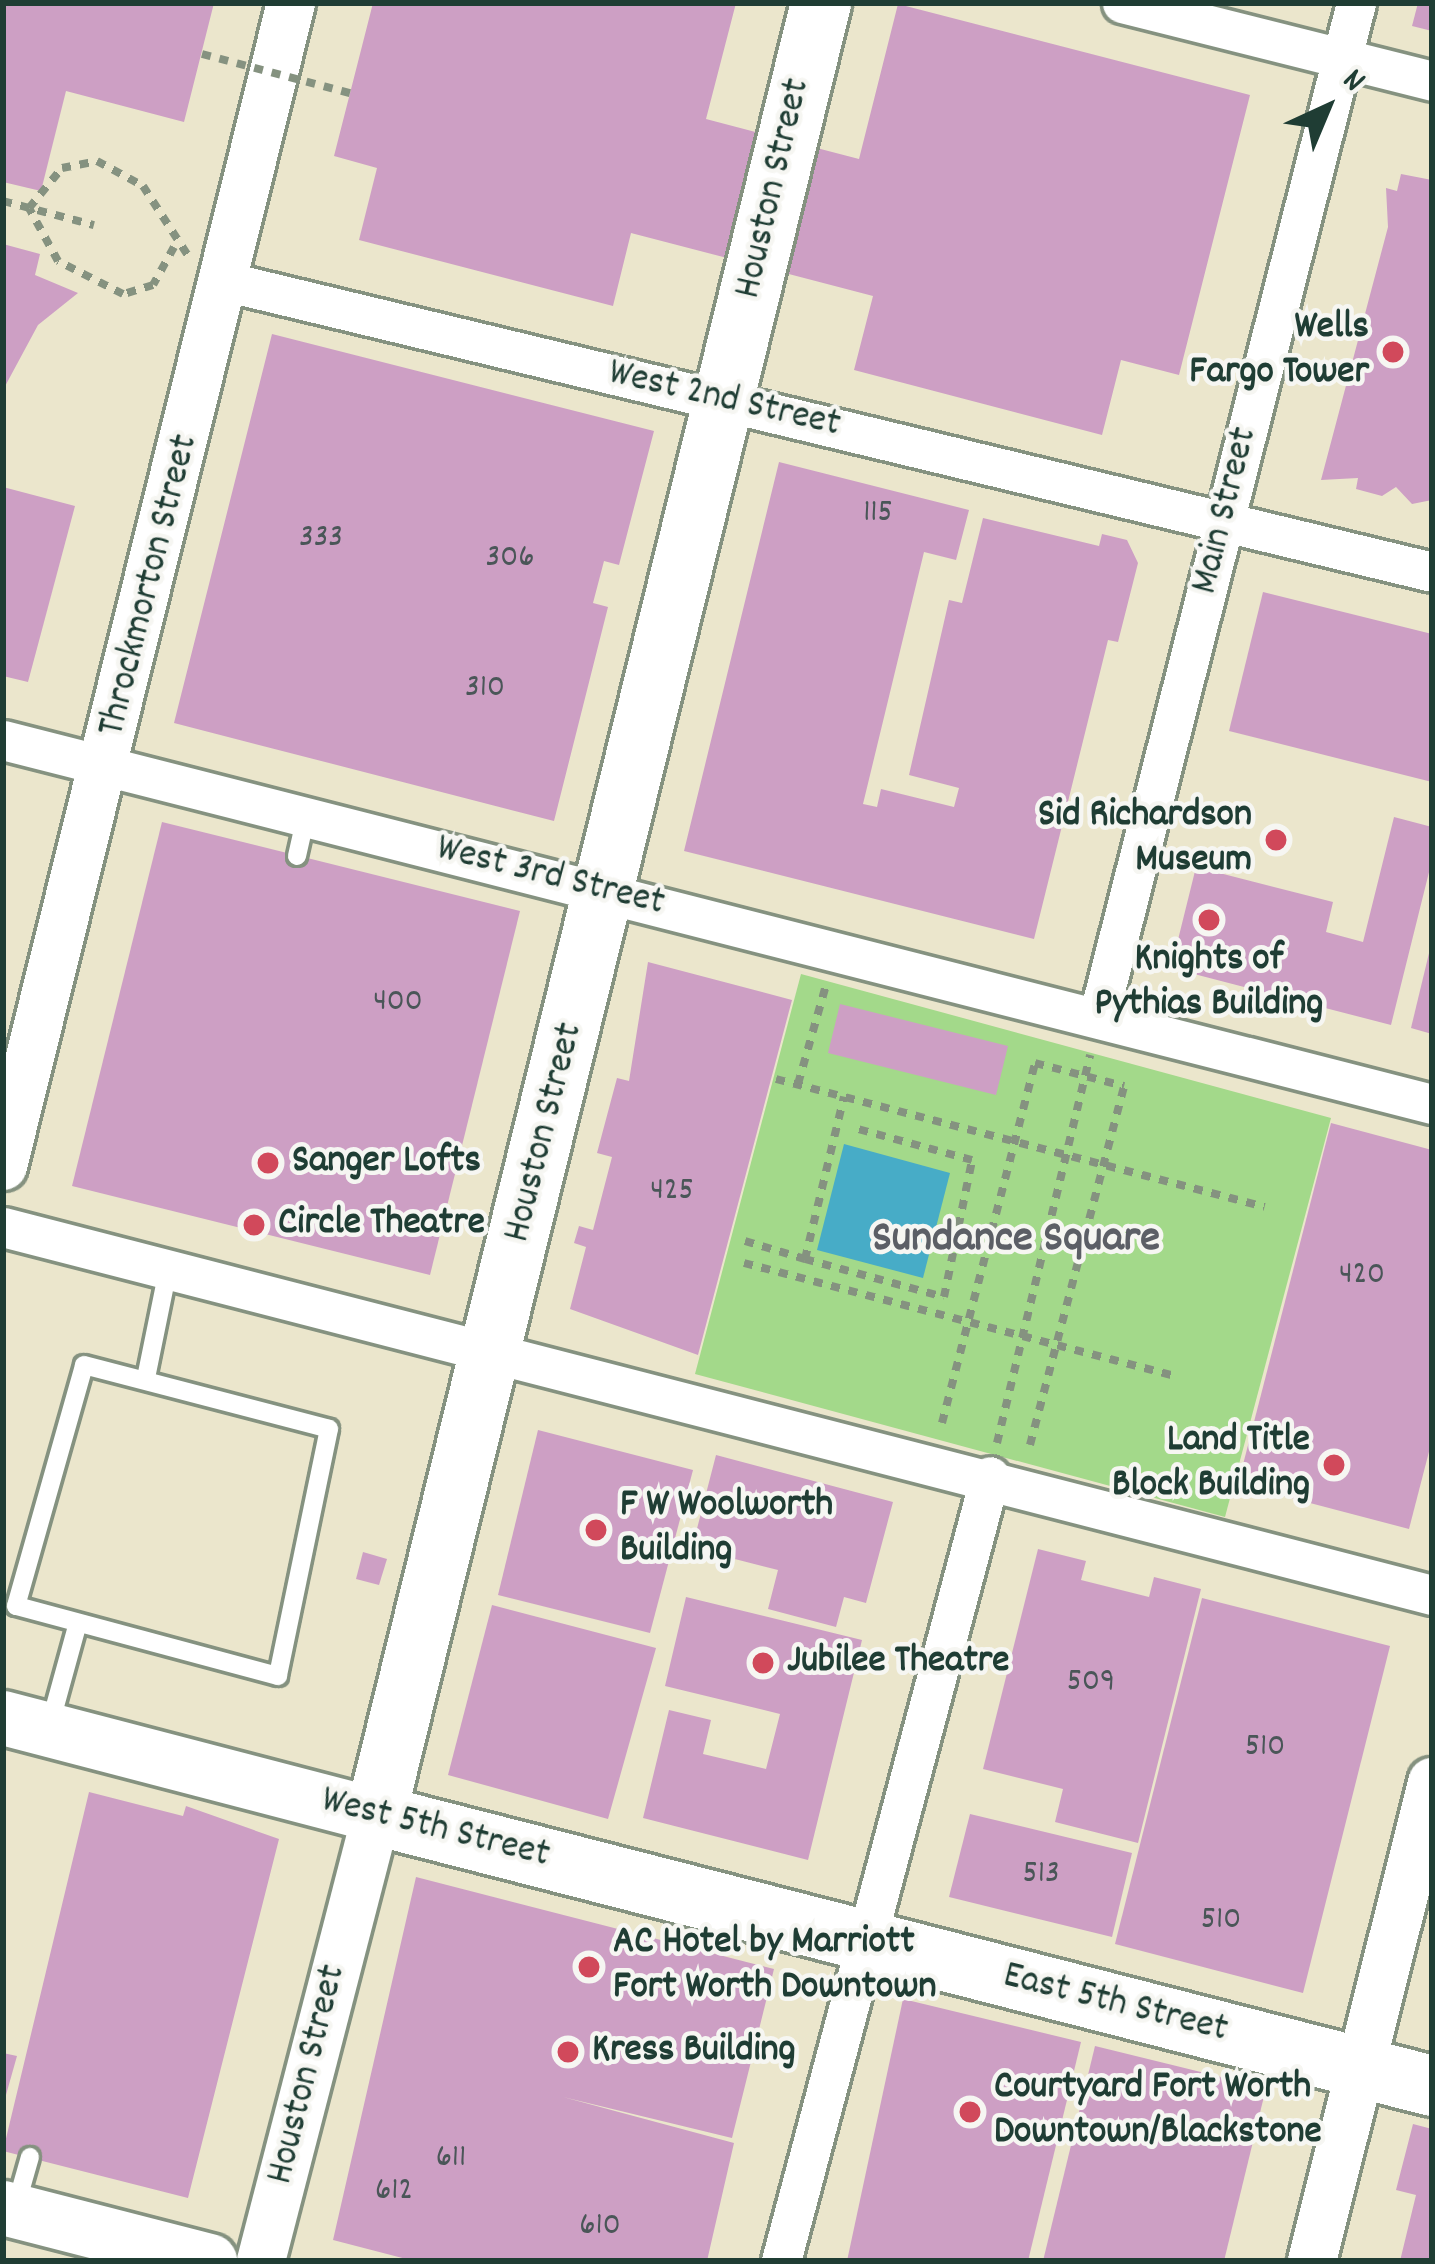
<!DOCTYPE html>
<style>
body{margin:0}
#map{position:relative;width:1435px;height:2264px;overflow:hidden;background:#ebe6cc;font-family:Dekko,sans-serif}
div>[style]{position:absolute}
.green>*{inset:0;background:#a3d98a}
.water>*{inset:0;background:#47acc7}
.building>*{inset:0;background:#cd9fc4}
.path>*{height:8px;margin-top:-4px;transform-origin:0;background:repeating-linear-gradient(90deg,#859280 0 9px,transparent 0 18px)}
.roads{filter:drop-shadow(3px 0 #859280) drop-shadow(-3px 0 #859280) drop-shadow(0 3px #859280) drop-shadow(0 -3px #859280)}
.service>*{height:18px;margin:-9px;padding:0 9px;transform-origin:9px;border-radius:9px;background:#fff}
.minor>*{height:39px;margin:-19.5px;padding:0 19.5px;transform-origin:19.5px;border-radius:19.5px;background:#fff}
.tertiary>*{height:48px;margin:-24px;padding:0 24px;transform-origin:24px;border-radius:24px;background:#fff}
.secondary>*{height:54px;margin:-27px;padding:0 27px;transform-origin:27px;border-radius:27px;background:#fff}
.primary>*{height:60px;margin:-30px;padding:0 30px;transform-origin:30px;border-radius:30px;background:#fff}
.path-bridge>*{height:8px;margin-top:-4px;transform-origin:0;background:repeating-linear-gradient(90deg,#859280 0 9px,transparent 0 18px)}
.dots>*{width:33px;height:33px;translate:-50% -50%;box-sizing:border-box;border:6px solid #f6f6f2;border-radius:50%}
span{translate:-50% -50%;white-space:nowrap;text-align:center;line-height:1.15;-webkit-text-stroke:9px #f6f6f2;paint-order:stroke}
.number-label{font-size:33px;color:#4a5658}
.number-label span{-webkit-text-stroke-width:0}
.street-label{font-size:39px;color:#1f3d34}
.poi-label{font-size:39px;color:#1f3d34;font-weight:700}
.right{translate:-100% -50%;text-align:right}
.left{translate:0 -50%;text-align:left}
.quarter-label{font-size:45px;color:#5c5f66;font-weight:700}
.frame{position:absolute;inset:0;border:6px solid #1f3d34;pointer-events:none}
.north{position:absolute;left:1267px;top:48px;width:120px;height:120px;-webkit-text-stroke:9px #f6f6f2;paint-order:stroke;rotate:44deg;font-size:33px;font-weight:700;line-height:48px;text-align:center;color:#1f3d34}
.north::after{content:'';display:block;margin:auto;width:42px;height:54px;background:#1f3d34;clip-path:polygon(50% 0,100% 100%,50% 72%,0 100%)}
</style>
<div id="map">
<div class="green">
<div style="clip-path:polygon(801px 974px,1331px 1118px,1225px 1517px,695px 1374px)"></div>
</div>
<div class="water">
<div style="clip-path:polygon(844px 1144px,950px 1173px,923px 1278px,817px 1250px)"></div>
</div>
<div class="building">
<div style="clip-path:polygon(3px 3px,214px 3px,184px 122px,66px 91px,41px 191px,3px 182px)"></div>
<div style="clip-path:polygon(373px 3px,736px 3px,706px 119px,859px 159px,898px 4px,1250px 95px,1179px 375px,1121px 360px,1102px 435px,854px 370px,873px 296px,631px 233px,613px 306px,359px 240px,377px 168px,334px 156px)"></div>
<div style="clip-path:polygon(1418px 3px,1432px 3px,1432px 31px,1412px 26px)"></div>
<div style="clip-path:polygon(1401px 174px,1432px 180px,1432px 500px,1412px 504px,1396px 487px,1382px 496px,1356px 489px,1358px 478px,1321px 480px,1388px 227px,1386px 188px,1397px 191px)"></div>
<div style="clip-path:polygon(3px 244px,40px 254px,35px 275px,78px 293px,38px 325px,3px 390px)"></div>
<div style="clip-path:polygon(272px 334px,654px 431px,619px 565px,604px 561px,593px 603px,608px 607px,554px 821px,174px 723px)"></div>
<div style="clip-path:polygon(779px 462px,969px 510px,956px 560px,924px 552px,863px 804px,877px 807px,881px 789px,954px 807px,959px 788px,909px 775px,949px 600px,962px 603px,983px 518px,1099px 546px,1102px 534px,1127px 540px,1138px 563px,1118px 642px,1108px 640px,1034px 939px,684px 851px)"></div>
<div style="clip-path:polygon(3px 487px,75px 506px,28px 682px,3px 676px)"></div>
<div style="clip-path:polygon(1263px 592px,1432px 634px,1432px 782px,1229px 731px)"></div>
<div style="clip-path:polygon(1394px 817px,1432px 827px,1432px 860px,1391px 1025px,1171px 968px,1196px 867px,1333px 902px,1326px 932px,1363px 942px)"></div>
<div style="clip-path:polygon(162px 822px,520px 911px,430px 1275px,72px 1186px)"></div>
<div style="clip-path:polygon(1430px 949px,1432px 949px,1432px 1034px,1411px 1028px)"></div>
<div style="clip-path:polygon(648px 962px,792px 1000px,698px 1355px,570px 1309px,586px 1247px,574px 1243px,579px 1226px,593px 1230px,612px 1157px,597px 1153px,617px 1078px,629px 1081px)"></div>
<div style="clip-path:polygon(840px 1004px,1008px 1046px,996px 1095px,828px 1053px)"></div>
<div style="clip-path:polygon(1331px 1123px,1432px 1150px,1432px 1440px,1409px 1529px,1238px 1484px)"></div>
<div style="clip-path:polygon(538px 1430px,693px 1470px,650px 1633px,498px 1595px)"></div>
<div style="clip-path:polygon(716px 1455px,893px 1502px,866px 1603px,844px 1597px,836px 1627px,768px 1609px,778px 1570px,692px 1548px)"></div>
<div style="clip-path:polygon(1038px 1549px,1086px 1561px,1081px 1580px,1149px 1597px,1154px 1577px,1201px 1589px,1138px 1843px,1055px 1822px,1063px 1789px,983px 1769px)"></div>
<div style="clip-path:polygon(363px 1552px,387px 1559px,379px 1585px,356px 1579px)"></div>
<div style="clip-path:polygon(686px 1597px,862px 1640px,808px 1860px,643px 1818px,669px 1710px,711px 1720px,703px 1754px,766px 1769px,780px 1714px,665px 1686px)"></div>
<div style="clip-path:polygon(1202px 1598px,1390px 1646px,1303px 1993px,1115px 1944px)"></div>
<div style="clip-path:polygon(492px 1605px,656px 1648px,608px 1819px,448px 1775px)"></div>
<div style="clip-path:polygon(89px 1792px,183px 1816px,186px 1806px,279px 1839px,188px 2198px,3px 2151px)"></div>
<div style="clip-path:polygon(970px 1814px,1132px 1853px,1112px 1937px,949px 1897px)"></div>
<div style="clip-path:polygon(416px 1877px,774px 1969px,732px 2138px,563px 2097px,734px 2143px,707px 2261px,414px 2261px,333px 2240px)"></div>
<div style="clip-path:polygon(903px 1999px,1081px 2042px,1028px 2261px,847px 2261px)"></div>
<div style="clip-path:polygon(1095px 2046px,1266px 2088px,1224px 2261px,1043px 2261px)"></div>
<div style="clip-path:polygon(3px 2053px,17px 2056px,4px 2102px,3px 2102px)"></div>
<div style="clip-path:polygon(1413px 2124px,1432px 2129px,1432px 2261px,1400px 2261px,1416px 2195px,1396px 2190px)"></div>
</div>
<div class="path">
<div style="left:3px;top:201px;width:94px;rotate:14.8deg"></div>
<div style="left:174px;top:247px;width:43px;rotate:118.9deg"></div>
<div style="left:153px;top:285px;width:31px;rotate:163deg"></div>
<div style="left:123px;top:294px;width:73px;rotate:-153.1deg"></div>
<div style="left:58px;top:261px;width:60px;rotate:-118.7deg"></div>
<div style="left:29px;top:208px;width:52px;rotate:-50.5deg"></div>
<div style="left:62px;top:168px;width:36px;rotate:-11deg"></div>
<div style="left:97px;top:161px;width:52px;rotate:28.5deg"></div>
<div style="left:143px;top:186px;width:85px;rotate:57.1deg"></div>
<div style="left:776px;top:1079px;width:505px;rotate:14.67deg"></div>
<div style="left:798px;top:1084px;width:103px;rotate:-74.2deg"></div>
<div style="left:745px;top:1241px;width:63px;rotate:16.7deg"></div>
<div style="left:805px;top:1259px;width:167px;rotate:-76.5deg"></div>
<div style="left:805px;top:1259px;width:144px;rotate:15.3deg"></div>
<div style="left:944px;top:1297px;width:140px;rotate:-78.4deg"></div>
<div style="left:972px;top:1160px;width:122px;rotate:-164.8deg"></div>
<div style="left:744px;top:1263px;width:445px;rotate:14.7deg"></div>
<div style="left:942px;top:1423px;width:372px;rotate:-75.5deg"></div>
<div style="left:1035px;top:1063px;width:92px;rotate:14.5deg"></div>
<div style="left:997px;top:1443px;width:399px;rotate:-76.5deg"></div>
<div style="left:1030px;top:1445px;width:377px;rotate:-75.3deg"></div>
</div>
<div class="roads">
<div class="service">
<div style="left:297px;top:856px;width:41px;rotate:-77.3deg"></div>
<div style="left:84px;top:1365px;width:253px;rotate:14.6deg"></div>
<div style="left:329px;top:1429px;width:252px;rotate:101.7deg"></div>
<div style="left:278px;top:1676px;width:271px;rotate:-165deg"></div>
<div style="left:16px;top:1606px;width:250px;rotate:-74.2deg"></div>
<div style="left:146px;top:1378px;width:110px;rotate:-78.5deg"></div>
<div style="left:49px;top:1728px;width:109px;rotate:-74.6deg"></div>
<div style="left:16px;top:2206px;width:51px;rotate:-74.1deg"></div>
</div>
<div class="minor">
<div style="left:1122px;top:3px;width:320px;rotate:14.1deg"></div>
<div style="left:224px;top:281px;width:1243px;rotate:13.54deg"></div>
<div style="left:3px;top:740px;width:1475px;rotate:14.29deg"></div>
<div style="left:1098px;top:1018px;width:1047px;rotate:-75.74deg"></div>
<div style="left:3px;top:1227px;width:1476px;rotate:14.44deg"></div>
<div style="left:781px;top:2261px;width:812px;rotate:-75.09deg"></div>
</div>
<div class="tertiary">
<div style="left:3px;top:1166px;width:1198px;rotate:-76.09deg"></div>
<div style="left:261px;top:2261px;width:461px;rotate:-75.5deg"></div>
<div style="left:1312px;top:2261px;width:494px;rotate:-75.9deg"></div>
</div>
<div class="secondary">
<div style="left:3px;top:1718px;width:385px;rotate:14.6deg"></div>
<div style="left:3px;top:2208px;width:214px;rotate:14.4deg"></div>
</div>
<div class="primary">
<div style="left:821px;top:3px;width:1866px;rotate:103.8deg"></div>
<div style="left:376px;top:1815px;width:1090px;rotate:14.39deg"></div>
</div>
</div>
<div class="path-bridge">
<div style="left:202px;top:54px;width:153px;rotate:14.8deg"></div>
</div>
<div class="dots">
<div style="left:1393px;top:352px;background:#d1495b"></div>
<div style="left:1276px;top:840px;background:#d1495b"></div>
<div style="left:1209px;top:920px;background:#d1495b"></div>
<div style="left:268px;top:1163px;background:#d1495b"></div>
<div style="left:254px;top:1225px;background:#d1495b"></div>
<div style="left:1334px;top:1465px;background:#d1495b"></div>
<div style="left:596px;top:1530px;background:#d1495b"></div>
<div style="left:763px;top:1663px;background:#d1495b"></div>
<div style="left:589px;top:1967px;background:#d1495b"></div>
<div style="left:568px;top:2052px;background:#d1495b"></div>
<div style="left:970px;top:2112px;background:#d1495b"></div>
</div>
<div class="number-label">
<span style="left:878px;top:514px">115</span>
<span style="left:321px;top:539px">333</span>
<span style="left:510px;top:559px">306</span>
<span style="left:485px;top:689px">310</span>
<span style="left:398px;top:1003px">400</span>
<span style="left:672px;top:1192px">425</span>
<span style="left:1362px;top:1276px">420</span>
<span style="left:1091px;top:1683px">509</span>
<span style="left:1265px;top:1748px">510</span>
<span style="left:1041px;top:1875px">513</span>
<span style="left:1221px;top:1921px">510</span>
<span style="left:451px;top:2159px">611</span>
<span style="left:394px;top:2192px">612</span>
<span style="left:600px;top:2227px">610</span>
</div>
<div class="street-label">
<span style="left:775px;top:189px;rotate:-77deg">Houston Street</span>
<span style="left:724px;top:401px;rotate:13deg">West 2nd Street</span>
<span style="left:1227px;top:511px;rotate:-76deg">Main Street</span>
<span style="left:151px;top:586px;rotate:-76deg">Throckmorton Street</span>
<span style="left:550px;top:878px;rotate:14deg">West 3rd Street</span>
<span style="left:546px;top:1133px;rotate:-76deg">Houston Street</span>
<span style="left:435px;top:1830px;rotate:14deg">West 5th Street</span>
<span style="left:1115px;top:2005px;rotate:14deg">East 5th Street</span>
<span style="left:309px;top:2075px;rotate:-76deg">Houston Street</span>
</div>
<div class="poi-label">
<span class="right" style="left:1369px;top:352px">Wells<br>Fargo Tower</span>
<span class="right" style="left:1252px;top:840px">Sid Richardson<br>Museum</span>
<span style="left:1209px;top:984px">Knights of<br>Pythias Building</span>
<span class="left" style="left:292px;top:1163px">Sanger Lofts</span>
<span class="left" style="left:278px;top:1225px">Circle Theatre</span>
<span class="right" style="left:1310px;top:1465px">Land Title<br>Block Building</span>
<span class="left" style="left:620px;top:1530px">F W Woolworth<br>Building</span>
<span class="left" style="left:787px;top:1663px">Jubilee Theatre</span>
<span class="left" style="left:613px;top:1967px">AC Hotel by Marriott<br>Fort Worth Downtown</span>
<span class="left" style="left:592px;top:2052px">Kress Building</span>
<span class="left" style="left:994px;top:2112px">Courtyard Fort Worth<br>Downtown/Blackstone</span>
</div>
<div class="quarter-label">
<span style="left:1016px;top:1241px">Sundance Square</span>
</div>
<div class="frame"></div>
<div class="north">N</div>
</div>
